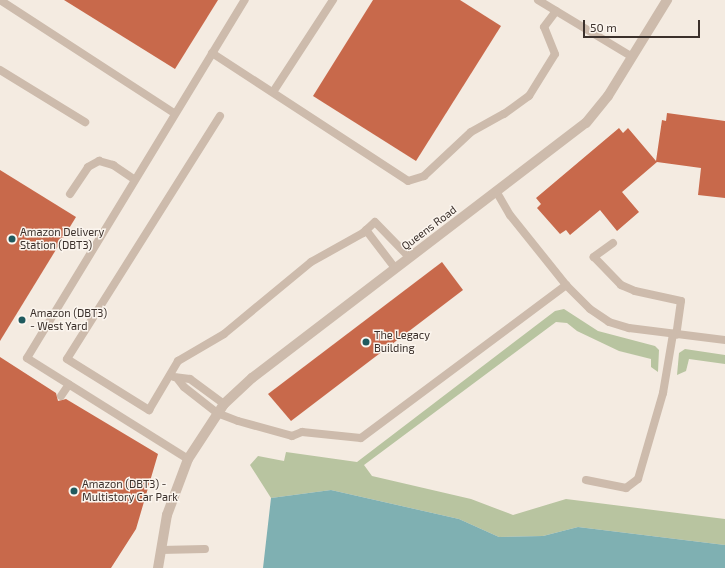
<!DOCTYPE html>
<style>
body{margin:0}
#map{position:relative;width:725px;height:568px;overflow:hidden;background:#f4ebe1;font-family:"Exo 2",sans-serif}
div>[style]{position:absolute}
.green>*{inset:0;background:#b8c4a0}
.water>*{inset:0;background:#7fb0b2}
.building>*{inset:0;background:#c8694b}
.service>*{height:8px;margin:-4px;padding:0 4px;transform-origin:4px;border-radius:4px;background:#cdbbac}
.tertiary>*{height:10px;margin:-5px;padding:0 5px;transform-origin:5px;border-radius:5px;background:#cdbbac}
.dots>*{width:11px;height:11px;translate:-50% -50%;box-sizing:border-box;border:2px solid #fbf5ee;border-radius:50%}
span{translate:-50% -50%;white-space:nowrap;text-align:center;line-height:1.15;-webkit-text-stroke:3px #fbf5ee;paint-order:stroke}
.street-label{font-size:11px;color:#3b302b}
.poi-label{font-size:11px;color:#3b302b}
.left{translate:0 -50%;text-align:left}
.scale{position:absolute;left:583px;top:20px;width:117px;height:18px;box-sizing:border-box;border:2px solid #3b302b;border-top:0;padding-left:5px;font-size:12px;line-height:14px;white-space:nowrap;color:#3b302b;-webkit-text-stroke:3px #fbf5ee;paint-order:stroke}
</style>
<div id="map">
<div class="green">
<div style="clip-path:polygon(564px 309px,598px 331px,655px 346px,659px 350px,658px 372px,651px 367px,651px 359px,619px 351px,577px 331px,567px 323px,556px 322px,364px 465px,372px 476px,471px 499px,513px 515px,566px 499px,725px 519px,725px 545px,578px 527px,543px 536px,499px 537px,459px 519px,331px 490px,271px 498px,250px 465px,258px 456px,284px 461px,286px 452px,357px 462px,555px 311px)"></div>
<div style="clip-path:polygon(685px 349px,725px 355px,725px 364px,689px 359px,686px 371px,677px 375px,679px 353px)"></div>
</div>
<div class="water">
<div style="clip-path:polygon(331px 490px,459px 519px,499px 537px,543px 536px,578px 527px,725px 545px,725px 568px,263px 568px,271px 498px)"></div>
</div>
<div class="building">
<div style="clip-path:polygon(64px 0,218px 0,175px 69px)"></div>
<div style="clip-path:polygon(373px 0,460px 0,501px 26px,416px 161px,313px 96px)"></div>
<div style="clip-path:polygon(667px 113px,725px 121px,725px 198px,698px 195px,701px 168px,657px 162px,622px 192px,639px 212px,617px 231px,600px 210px,570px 235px,566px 230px,560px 234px,537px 208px,541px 204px,536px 198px,619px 128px,623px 133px,628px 128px,656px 161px,662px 120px,666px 121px)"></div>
<div style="clip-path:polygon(0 170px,76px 217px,0 341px)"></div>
<div style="clip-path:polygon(442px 262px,463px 290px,291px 421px,268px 394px)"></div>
<div style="clip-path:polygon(0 357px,56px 393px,58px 401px,66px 399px,158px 454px,136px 529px,111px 568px,0 568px)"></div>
</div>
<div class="service">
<div style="left:0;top:0;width:207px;rotate:33deg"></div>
<div style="left:538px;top:0;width:109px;rotate:31.1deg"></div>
<div style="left:212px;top:53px;width:234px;rotate:33.1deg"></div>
<div style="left:408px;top:181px;width:17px;rotate:-17deg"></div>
<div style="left:424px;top:176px;width:64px;rotate:-43.1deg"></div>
<div style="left:471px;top:132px;width:38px;rotate:-29deg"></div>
<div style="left:504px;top:114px;width:31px;rotate:-36deg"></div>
<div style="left:529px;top:96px;width:49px;rotate:-58.2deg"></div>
<div style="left:555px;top:54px;width:29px;rotate:-112deg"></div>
<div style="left:544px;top:27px;width:20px;rotate:-53deg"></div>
<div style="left:0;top:70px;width:100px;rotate:31.5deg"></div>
<div style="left:273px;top:92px;width:110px;rotate:-56.9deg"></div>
<div style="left:220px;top:116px;width:287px;rotate:122.2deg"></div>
<div style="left:67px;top:359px;width:97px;rotate:31.9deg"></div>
<div style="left:149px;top:410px;width:57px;rotate:-59.4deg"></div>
<div style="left:178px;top:361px;width:53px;rotate:-30.4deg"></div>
<div style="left:224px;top:334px;width:113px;rotate:-39.6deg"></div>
<div style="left:311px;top:262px;width:60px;rotate:-29.1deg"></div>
<div style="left:363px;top:233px;width:16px;rotate:-43deg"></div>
<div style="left:375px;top:222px;width:50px;rotate:45.8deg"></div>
<div style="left:496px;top:191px;width:28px;rotate:60deg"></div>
<div style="left:510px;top:215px;width:90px;rotate:51.3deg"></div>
<div style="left:566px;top:285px;width:34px;rotate:45deg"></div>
<div style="left:590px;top:309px;width:23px;rotate:34deg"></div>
<div style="left:609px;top:322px;width:21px;rotate:17deg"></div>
<div style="left:629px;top:328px;width:97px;rotate:7.1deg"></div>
<div style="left:70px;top:194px;width:32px;rotate:-56deg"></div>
<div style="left:88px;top:167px;width:13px;rotate:-29deg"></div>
<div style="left:99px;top:161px;width:15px;rotate:16deg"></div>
<div style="left:113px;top:165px;width:25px;rotate:34deg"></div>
<div style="left:366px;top:230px;width:48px;rotate:52.7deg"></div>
<div style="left:613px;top:243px;width:24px;rotate:144deg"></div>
<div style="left:594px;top:257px;width:39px;rotate:46deg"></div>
<div style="left:621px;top:285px;width:15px;rotate:23deg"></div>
<div style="left:635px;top:291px;width:47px;rotate:12.3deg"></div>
<div style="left:681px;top:301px;width:34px;rotate:98deg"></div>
<div style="left:174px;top:377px;width:16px;rotate:7deg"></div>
<div style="left:190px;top:379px;width:42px;rotate:36.3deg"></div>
<div style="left:177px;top:378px;width:11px;rotate:52deg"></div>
<div style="left:184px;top:387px;width:42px;rotate:38.2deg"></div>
<div style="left:217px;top:413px;width:22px;rotate:21deg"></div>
<div style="left:238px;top:421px;width:56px;rotate:15.5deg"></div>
<div style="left:292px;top:436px;width:11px;rotate:-22deg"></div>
<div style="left:302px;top:432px;width:59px;rotate:5.8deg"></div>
<div style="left:361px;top:438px;width:256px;rotate:-36.7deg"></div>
<div style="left:61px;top:396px;width:14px;rotate:-56deg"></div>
<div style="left:188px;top:459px;width:190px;rotate:-147.9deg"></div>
<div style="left:27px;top:358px;width:419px;rotate:-58.7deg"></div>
<div style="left:586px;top:480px;width:41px;rotate:11.3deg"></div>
<div style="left:626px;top:488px;width:15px;rotate:-37deg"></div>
<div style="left:638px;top:479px;width:90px;rotate:-73.8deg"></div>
<div style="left:663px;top:393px;width:60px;rotate:-80.4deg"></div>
<div style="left:161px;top:550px;width:44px;rotate:-1.3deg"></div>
</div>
<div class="tertiary">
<div style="left:158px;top:568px;width:54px;rotate:-80.4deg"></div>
<div style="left:167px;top:515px;width:60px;rotate:-69.4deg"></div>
<div style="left:188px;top:459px;width:66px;rotate:-56.8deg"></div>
<div style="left:224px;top:404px;width:38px;rotate:-43deg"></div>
<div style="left:252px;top:378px;width:420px;rotate:-37.4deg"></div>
<div style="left:586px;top:123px;width:35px;rotate:-51deg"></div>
<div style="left:608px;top:96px;width:113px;rotate:-58.4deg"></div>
</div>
<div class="dots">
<div style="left:12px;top:239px;background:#1f5a5e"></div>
<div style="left:22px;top:320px;background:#1f5a5e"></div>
<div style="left:366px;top:342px;background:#1f5a5e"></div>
<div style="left:74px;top:491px;background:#1f5a5e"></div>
</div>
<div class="street-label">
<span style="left:429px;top:228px;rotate:-37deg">Queens Road</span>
</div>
<div class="poi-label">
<span class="left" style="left:20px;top:239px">Amazon Delivery<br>Station (DBT3)</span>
<span class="left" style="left:30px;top:320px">Amazon (DBT3)<br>- West Yard</span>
<span class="left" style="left:374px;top:342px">The Legacy<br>Building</span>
<span class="left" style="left:82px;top:491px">Amazon (DBT3) -<br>Multistory Car Park</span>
</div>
<div class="scale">50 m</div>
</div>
